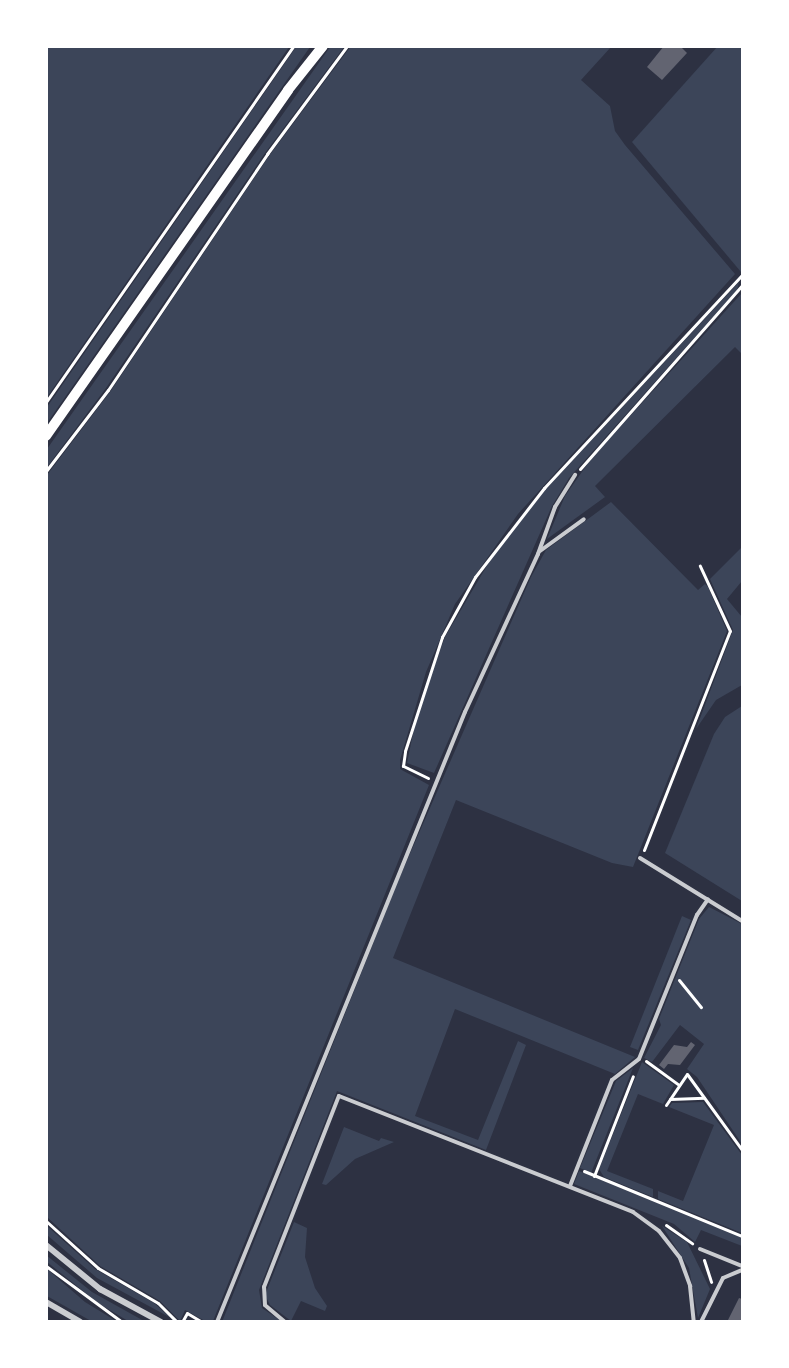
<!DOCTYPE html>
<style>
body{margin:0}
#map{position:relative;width:789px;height:1368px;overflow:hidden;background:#2d3142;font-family:"Fira Sans Condensed",sans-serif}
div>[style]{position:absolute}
.green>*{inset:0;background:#3c4559}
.building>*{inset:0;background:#626471}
.path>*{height:3px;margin:-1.5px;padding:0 1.5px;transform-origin:1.5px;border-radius:1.5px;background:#fff}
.service>*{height:4px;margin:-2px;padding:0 2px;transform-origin:2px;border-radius:2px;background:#caccd0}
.minor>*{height:6px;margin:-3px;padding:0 3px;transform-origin:3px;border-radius:3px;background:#caccd0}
.secondary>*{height:10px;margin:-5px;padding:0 5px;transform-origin:5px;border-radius:5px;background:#fff}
span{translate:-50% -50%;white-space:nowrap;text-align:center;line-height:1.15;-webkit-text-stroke:4.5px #fff;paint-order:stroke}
.frame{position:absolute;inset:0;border:48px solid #fff;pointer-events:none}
</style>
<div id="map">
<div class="green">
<div style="clip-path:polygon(47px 46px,289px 47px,47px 397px,46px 47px)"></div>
<div style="clip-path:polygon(351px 46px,611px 47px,581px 80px,610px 106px,615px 131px,625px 145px,735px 274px,518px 514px,455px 604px,426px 672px,400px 760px,400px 769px,429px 785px,213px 1321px,205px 1321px,185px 1310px,180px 1321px,160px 1301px,100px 1266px,47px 1217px,47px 475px,110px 392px,269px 156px)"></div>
<div style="clip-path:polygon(718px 46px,742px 47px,741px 272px,632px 142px)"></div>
<div style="clip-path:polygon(296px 47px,310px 47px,47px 423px,47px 407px)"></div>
<div style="clip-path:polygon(330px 47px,344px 47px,265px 153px,106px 388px,47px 467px,47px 449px)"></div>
<div style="clip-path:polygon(739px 282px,737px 290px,569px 478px,552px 506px,434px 773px,407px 763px,417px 714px,445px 637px,495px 552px,546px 489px)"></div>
<div style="clip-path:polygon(742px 293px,742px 354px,735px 347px,595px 486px,605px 497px,547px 539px,565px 496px,591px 459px)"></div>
<div style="clip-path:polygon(611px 502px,698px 590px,705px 584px,708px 587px,727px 631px,633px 867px,612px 863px,456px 800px,393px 958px,635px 1057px,615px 1074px,455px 1009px,415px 1116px,478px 1140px,518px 1041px,526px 1045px,486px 1150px,337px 1091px,259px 1290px,262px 1308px,281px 1321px,222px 1322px,398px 881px,531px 577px,546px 550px)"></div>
<div style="clip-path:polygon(742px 547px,742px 581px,727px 599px,742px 617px,742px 685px,716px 700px,696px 729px,733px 630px,710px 579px)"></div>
<div style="clip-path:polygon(742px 706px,742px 901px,665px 853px,714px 734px,725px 717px)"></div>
<div style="clip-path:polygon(709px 907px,742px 924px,742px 1144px,697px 1077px,687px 1069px,704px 1044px,680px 1025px,652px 1062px,644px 1058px,661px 1025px,659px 1019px,699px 919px)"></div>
<div style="clip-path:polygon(682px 916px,691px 920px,638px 1050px,630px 1047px)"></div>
<div style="clip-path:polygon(642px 1062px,674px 1085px,663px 1104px,638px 1094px,607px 1171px,653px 1189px,653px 1197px,604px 1177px,599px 1169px)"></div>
<div style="clip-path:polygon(633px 1068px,591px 1173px,580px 1168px,616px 1081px)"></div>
<div style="clip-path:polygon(703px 1102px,742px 1155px,742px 1233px,658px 1199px,658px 1191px,683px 1201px,714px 1125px,669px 1107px,672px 1103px)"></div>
<div style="clip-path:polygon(344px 1127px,379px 1141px,381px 1138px,394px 1142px,355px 1159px,326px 1185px,322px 1184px)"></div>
<div style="clip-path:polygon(579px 1171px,742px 1238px,742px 1246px,701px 1230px,695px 1242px,674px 1224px,574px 1184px)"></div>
<div style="clip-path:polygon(294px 1222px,307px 1228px,305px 1257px,315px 1288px,327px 1306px,325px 1311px,301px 1301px,291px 1321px,270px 1305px,265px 1295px)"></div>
<div style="clip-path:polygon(47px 1226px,95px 1269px,154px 1303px,171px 1318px,97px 1278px,47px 1235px)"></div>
<div style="clip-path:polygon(662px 1226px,687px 1242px,710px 1289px,698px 1318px,689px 1268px)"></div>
<div style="clip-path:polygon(46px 1255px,92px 1292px,144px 1321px,128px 1321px,98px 1303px,47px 1262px)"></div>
<div style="clip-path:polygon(47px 1269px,85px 1302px,116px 1321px,91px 1321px,47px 1296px)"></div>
</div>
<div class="building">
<div style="clip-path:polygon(664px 46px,680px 46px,687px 53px,662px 80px,647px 67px)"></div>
<div style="clip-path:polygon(691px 1042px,695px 1045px,680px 1065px,668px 1064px,664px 1069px,659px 1065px,674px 1045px,687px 1047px)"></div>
<div style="clip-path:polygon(739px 1298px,742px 1299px,742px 1322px,727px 1322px)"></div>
</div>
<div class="path">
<div style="left:46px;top:402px;width:433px;rotate:-55.2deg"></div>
<div style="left:580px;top:469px;width:245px;rotate:-48.6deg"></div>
<div style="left:46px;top:471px;width:102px;rotate:-52.6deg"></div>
<div style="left:108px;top:390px;width:285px;rotate:-56deg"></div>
<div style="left:267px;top:154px;width:134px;rotate:-53.5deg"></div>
<div style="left:428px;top:778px;width:28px;rotate:-154deg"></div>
<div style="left:403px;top:766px;width:15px;rotate:-82deg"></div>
<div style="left:405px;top:751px;width:120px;rotate:-72deg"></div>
<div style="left:442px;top:637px;width:68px;rotate:-61.2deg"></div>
<div style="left:475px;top:577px;width:113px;rotate:-52.2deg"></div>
<div style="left:544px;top:488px;width:291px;rotate:-47.1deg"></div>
<div style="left:644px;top:850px;width:235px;rotate:-68.6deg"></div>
<div style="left:730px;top:631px;width:72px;rotate:-114.8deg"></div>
<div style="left:679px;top:980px;width:35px;rotate:51deg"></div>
<div style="left:646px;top:1061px;width:41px;rotate:36deg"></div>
<div style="left:670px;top:1099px;width:34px;rotate:-2deg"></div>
<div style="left:666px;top:1105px;width:37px;rotate:-56deg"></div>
<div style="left:687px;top:1074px;width:94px;rotate:54.1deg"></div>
<div style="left:584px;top:1171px;width:171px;rotate:22.4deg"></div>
<div style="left:594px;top:1176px;width:107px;rotate:-68.7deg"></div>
<div style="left:46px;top:1221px;width:70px;rotate:42.1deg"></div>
<div style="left:98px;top:1268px;width:69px;rotate:30.3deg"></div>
<div style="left:158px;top:1303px;width:27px;rotate:45deg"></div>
<div style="left:666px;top:1225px;width:32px;rotate:35deg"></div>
<div style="left:704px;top:1260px;width:23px;rotate:72deg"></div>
<div style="left:46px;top:1266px;width:94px;rotate:36.4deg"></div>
<div style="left:182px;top:1322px;width:10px;rotate:-61deg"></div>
<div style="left:187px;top:1313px;width:17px;rotate:31deg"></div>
</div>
<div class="service">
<div style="left:540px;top:551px;width:54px;rotate:-36deg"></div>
<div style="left:640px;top:858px;width:120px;rotate:31.7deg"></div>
<div style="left:570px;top:1186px;width:114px;rotate:-68.4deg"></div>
<div style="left:612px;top:1080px;width:34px;rotate:-38deg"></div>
<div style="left:639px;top:1059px;width:155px;rotate:-68.1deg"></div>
<div style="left:697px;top:915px;width:19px;rotate:-55deg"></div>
<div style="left:700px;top:1249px;width:45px;rotate:22deg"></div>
<div style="left:217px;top:1322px;width:658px;rotate:-67.88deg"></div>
<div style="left:465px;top:712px;width:174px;rotate:-65.2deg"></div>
<div style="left:538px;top:554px;width:50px;rotate:-70.1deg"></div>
<div style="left:555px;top:507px;width:38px;rotate:-58deg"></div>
<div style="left:285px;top:1322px;width:26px;rotate:-140deg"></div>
<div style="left:265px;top:1305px;width:18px;rotate:-93deg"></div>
<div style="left:264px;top:1287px;width:205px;rotate:-68.6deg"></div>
<div style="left:339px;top:1096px;width:316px;rotate:21.5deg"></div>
<div style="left:633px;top:1212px;width:32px;rotate:36deg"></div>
<div style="left:659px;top:1231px;width:34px;rotate:52deg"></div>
<div style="left:680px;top:1258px;width:30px;rotate:70deg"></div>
<div style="left:690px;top:1286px;width:36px;rotate:84deg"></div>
<div style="left:701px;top:1322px;width:49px;rotate:-63.4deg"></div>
<div style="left:723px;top:1278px;width:21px;rotate:-23deg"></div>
</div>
<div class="minor">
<div style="left:46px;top:1245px;width:70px;rotate:39.2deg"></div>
<div style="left:100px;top:1289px;width:69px;rotate:28.4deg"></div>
<div style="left:46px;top:1302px;width:39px;rotate:30deg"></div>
</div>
<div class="secondary">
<div style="left:46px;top:436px;width:422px;rotate:-55deg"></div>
<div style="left:288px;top:90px;width:56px;rotate:-51.5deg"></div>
</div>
<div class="frame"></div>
</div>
